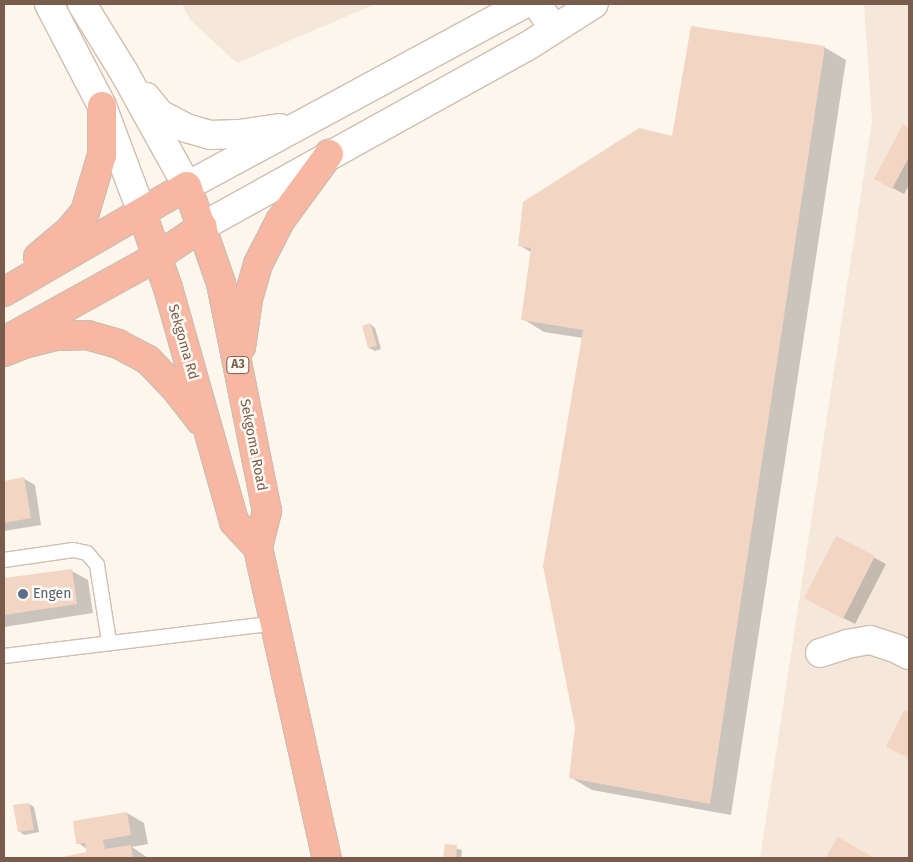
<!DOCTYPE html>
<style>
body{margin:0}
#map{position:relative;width:913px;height:862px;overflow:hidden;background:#fdf6ec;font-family:"Fira Sans",sans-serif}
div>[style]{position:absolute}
.residential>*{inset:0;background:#f5e8da}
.shadow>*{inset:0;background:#0003}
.building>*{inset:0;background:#f3d5c3}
.roads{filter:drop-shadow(1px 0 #d1beb0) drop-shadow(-1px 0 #d1beb0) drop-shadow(0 1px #d1beb0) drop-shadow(0 -1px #d1beb0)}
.lane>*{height:14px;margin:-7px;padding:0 7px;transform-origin:7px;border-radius:7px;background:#fff}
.street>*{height:28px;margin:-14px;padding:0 14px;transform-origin:14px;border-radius:14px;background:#fff}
.secondary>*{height:28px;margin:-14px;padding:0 14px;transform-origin:14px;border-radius:14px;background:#fff}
.highway>*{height:28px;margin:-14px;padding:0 14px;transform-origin:14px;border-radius:14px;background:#f7b7a3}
.dots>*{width:14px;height:14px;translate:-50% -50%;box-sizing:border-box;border:2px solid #fffaf3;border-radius:50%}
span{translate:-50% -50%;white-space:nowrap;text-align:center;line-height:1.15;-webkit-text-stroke:5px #fffaf3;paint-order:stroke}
.shield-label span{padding:1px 4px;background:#fffaf3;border:1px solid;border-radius:4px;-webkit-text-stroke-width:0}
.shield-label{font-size:12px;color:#7a5c4d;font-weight:700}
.street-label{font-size:14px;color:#7a5c4d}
.service-label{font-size:14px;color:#4e5e75}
.left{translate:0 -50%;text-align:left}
.frame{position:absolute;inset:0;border:5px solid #7a5c4d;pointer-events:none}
</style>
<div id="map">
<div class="residential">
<div style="clip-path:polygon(182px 4px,376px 4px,237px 63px,191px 21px)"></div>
<div style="clip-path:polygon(864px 4px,909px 4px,909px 858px,760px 858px,872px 121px)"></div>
</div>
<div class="shadow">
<div style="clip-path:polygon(824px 47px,846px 60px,731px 815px,592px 790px,570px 777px,577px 726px,583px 338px,544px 332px,523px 319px,532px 253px,519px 245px,673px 137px)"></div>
<div style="clip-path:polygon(904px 126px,909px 129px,909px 185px,904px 194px,887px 185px)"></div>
<div style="clip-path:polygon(370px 324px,375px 328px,381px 349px,375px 351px,369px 348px)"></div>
<div style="clip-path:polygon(23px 478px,35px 485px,41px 525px,4px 531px,4px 482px)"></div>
<div style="clip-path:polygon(837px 538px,886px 564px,855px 624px,817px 604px)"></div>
<div style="clip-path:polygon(72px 571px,88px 580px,93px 613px,4px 627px,4px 579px)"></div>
<div style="clip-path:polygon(29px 804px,34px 807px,39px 832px,24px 835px,19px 831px)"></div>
<div style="clip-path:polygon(127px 813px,144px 823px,148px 844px,132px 847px,148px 858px,60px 858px,88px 854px,87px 849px,78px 843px)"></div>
<div style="clip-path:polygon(446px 846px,462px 850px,461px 858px,445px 858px)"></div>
</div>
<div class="building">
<div style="clip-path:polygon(691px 26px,825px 46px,710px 804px,569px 778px,575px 727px,543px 566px,583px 330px,521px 320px,531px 248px,518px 246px,523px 202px,639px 128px,672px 136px)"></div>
<div style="clip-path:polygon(903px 124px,909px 128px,909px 157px,892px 189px,874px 179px)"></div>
<div style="clip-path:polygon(370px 323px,377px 346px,368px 348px,362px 326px)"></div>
<div style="clip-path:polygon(24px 477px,31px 518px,4px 523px,4px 481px)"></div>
<div style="clip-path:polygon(836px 536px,875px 556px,843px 619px,804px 598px)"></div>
<div style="clip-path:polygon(72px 569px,77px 604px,4px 615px,4px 578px)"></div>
<div style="clip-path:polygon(904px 710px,909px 712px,909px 758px,886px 747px)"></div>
<div style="clip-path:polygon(29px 803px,34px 830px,18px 832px,13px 805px)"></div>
<div style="clip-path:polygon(127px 812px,131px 835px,103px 840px,105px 849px,131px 845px,133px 858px,58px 858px,86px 852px,85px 843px,76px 844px,73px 821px)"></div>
<div style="clip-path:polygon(838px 837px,874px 858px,825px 858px)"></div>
<div style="clip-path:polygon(445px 844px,457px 845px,456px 858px,443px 858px)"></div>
</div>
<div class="roads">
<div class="lane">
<div style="left:4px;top:560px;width:70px;rotate:-8.2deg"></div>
<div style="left:73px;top:550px;width:14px;rotate:12deg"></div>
<div style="left:87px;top:553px;width:16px;rotate:50deg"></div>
<div style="left:97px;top:565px;width:78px;rotate:81.1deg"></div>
<div style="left:4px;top:656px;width:273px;rotate:-6.9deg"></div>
</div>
<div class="street">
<div style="left:537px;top:4px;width:29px;rotate:56deg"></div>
<div style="left:820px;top:653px;width:28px;rotate:-18deg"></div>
<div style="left:847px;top:644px;width:23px;rotate:-10deg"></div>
<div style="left:870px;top:640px;width:28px;rotate:18deg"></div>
<div style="left:897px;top:649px;width:13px;rotate:27deg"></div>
</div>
<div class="secondary">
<div style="left:49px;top:4px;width:115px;rotate:62.5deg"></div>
<div style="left:102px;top:106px;width:114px;rotate:69.5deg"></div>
<div style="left:82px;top:4px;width:82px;rotate:58.4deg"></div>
<div style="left:125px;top:74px;width:128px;rotate:61deg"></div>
<div style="left:187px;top:186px;width:382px;rotate:-28.4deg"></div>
<div style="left:146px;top:97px;width:22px;rotate:51deg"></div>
<div style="left:160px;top:114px;width:30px;rotate:28deg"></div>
<div style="left:186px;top:128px;width:25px;rotate:16deg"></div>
<div style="left:210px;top:135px;width:29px;rotate:-2deg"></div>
<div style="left:239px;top:134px;width:41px;rotate:-8.3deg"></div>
<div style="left:203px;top:226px;width:369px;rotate:-29deg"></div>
<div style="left:526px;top:47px;width:80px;rotate:-32.3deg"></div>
</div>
<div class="highway">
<div style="left:142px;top:213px;width:79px;rotate:70.9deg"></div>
<div style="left:168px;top:288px;width:243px;rotate:74.2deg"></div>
<div style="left:234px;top:522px;width:35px;rotate:47deg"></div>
<div style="left:38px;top:257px;width:40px;rotate:-40deg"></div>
<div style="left:69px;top:231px;width:25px;rotate:-50deg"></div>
<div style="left:85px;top:212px;width:59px;rotate:-73.4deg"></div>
<div style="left:102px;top:155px;width:49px;rotate:-90deg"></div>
<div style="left:4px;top:292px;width:211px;rotate:-30.1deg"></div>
<div style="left:187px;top:186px;width:103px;rotate:70.7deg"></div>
<div style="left:221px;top:283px;width:233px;rotate:78.6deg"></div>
<div style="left:267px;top:511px;width:38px;rotate:104deg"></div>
<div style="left:258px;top:548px;width:318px;rotate:77.5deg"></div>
<div style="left:10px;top:338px;width:168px;rotate:-28.9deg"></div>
<div style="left:157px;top:257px;width:55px;rotate:-34deg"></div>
<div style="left:241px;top:347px;width:49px;rotate:-81.7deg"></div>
<div style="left:248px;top:299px;width:36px;rotate:-74deg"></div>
<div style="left:258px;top:264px;width:48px;rotate:-62.9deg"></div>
<div style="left:280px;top:221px;width:83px;rotate:-53.8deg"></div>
<div style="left:4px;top:352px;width:22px;rotate:-22deg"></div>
<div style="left:24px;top:344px;width:33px;rotate:-14deg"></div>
<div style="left:56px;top:336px;width:31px;rotate:-2deg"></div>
<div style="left:87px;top:335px;width:32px;rotate:16deg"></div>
<div style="left:118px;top:344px;width:34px;rotate:28deg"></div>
<div style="left:148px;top:360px;width:39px;rotate:46deg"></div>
<div style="left:175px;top:388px;width:41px;rotate:52deg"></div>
</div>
</div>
<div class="dots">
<div style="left:23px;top:594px;background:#5c6f8a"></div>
</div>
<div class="shield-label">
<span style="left:238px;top:365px">A3</span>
</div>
<div class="street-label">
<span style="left:183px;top:342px;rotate:74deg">Sekgoma Rd</span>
<span style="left:253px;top:445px;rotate:79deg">Sekgoma Road</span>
</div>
<div class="service-label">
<span class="left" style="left:33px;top:594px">Engen</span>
</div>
<div class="frame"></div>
</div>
